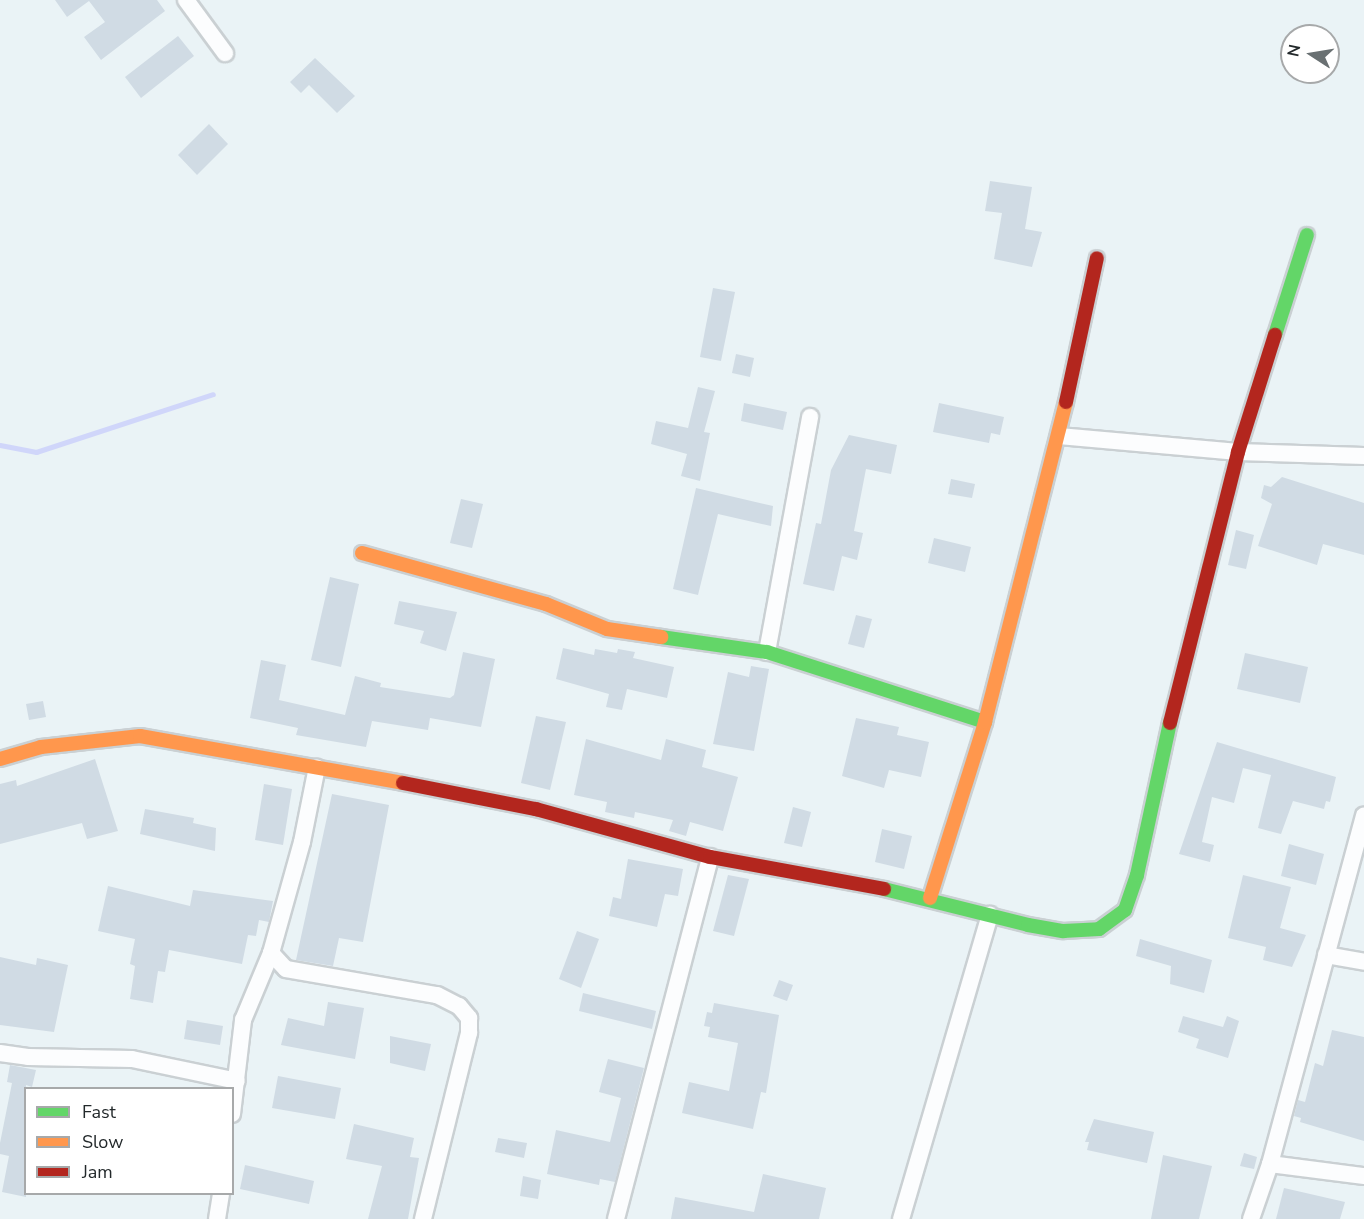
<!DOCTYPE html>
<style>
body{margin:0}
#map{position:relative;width:1364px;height:1219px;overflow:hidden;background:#eaf3f6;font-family:"Nunito Sans",sans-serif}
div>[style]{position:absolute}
.stream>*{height:5px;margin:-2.5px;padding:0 2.5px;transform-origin:2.5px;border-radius:2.5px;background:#d0d6fa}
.building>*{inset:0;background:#d0dbe4}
.roads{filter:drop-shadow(2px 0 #cad0d3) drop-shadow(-2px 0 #cad0d3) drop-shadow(0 2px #cad0d3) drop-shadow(0 -2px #cad0d3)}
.street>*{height:16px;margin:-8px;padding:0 8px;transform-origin:8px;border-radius:8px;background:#fcfdfe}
.fast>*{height:14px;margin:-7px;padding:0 7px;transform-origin:7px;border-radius:7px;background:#63d668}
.slow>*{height:14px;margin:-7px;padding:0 7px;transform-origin:7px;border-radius:7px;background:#ff974d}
.jam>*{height:14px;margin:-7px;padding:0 7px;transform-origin:7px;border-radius:7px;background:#b3261e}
span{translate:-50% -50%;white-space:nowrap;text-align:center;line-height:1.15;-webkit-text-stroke:4.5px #fff;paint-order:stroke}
.legend{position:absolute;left:24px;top:1087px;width:210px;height:108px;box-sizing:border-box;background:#fff;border:2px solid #a7a9aa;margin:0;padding:8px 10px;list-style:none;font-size:18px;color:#23292b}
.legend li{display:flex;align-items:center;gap:12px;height:30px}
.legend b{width:30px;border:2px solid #a7a9aa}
.north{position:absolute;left:1280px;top:24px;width:60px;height:60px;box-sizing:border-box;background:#fff;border:2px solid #a7a9aa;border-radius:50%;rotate:282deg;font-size:16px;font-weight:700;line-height:24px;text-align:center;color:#23292b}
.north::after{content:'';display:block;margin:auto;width:21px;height:27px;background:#697072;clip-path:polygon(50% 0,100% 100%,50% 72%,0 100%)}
</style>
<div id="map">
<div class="stream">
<div style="left:0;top:445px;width:37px;rotate:11deg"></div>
<div style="left:36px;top:452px;width:186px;rotate:-18.1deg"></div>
</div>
<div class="building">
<div style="clip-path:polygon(55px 0,157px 0,165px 11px,101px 60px,84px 37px,105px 22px,89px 1px,67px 17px)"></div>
<div style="clip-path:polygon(178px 36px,194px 56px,141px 98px,125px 77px)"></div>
<div style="clip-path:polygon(315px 58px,355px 96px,337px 113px,309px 85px,301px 93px,290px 82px)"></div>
<div style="clip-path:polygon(209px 124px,228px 144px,197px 175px,178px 155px)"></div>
<div style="clip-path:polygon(990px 181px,1032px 187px,1025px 229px,1042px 232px,1032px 267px,994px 259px,1002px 213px,985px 211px)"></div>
<div style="clip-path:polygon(713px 288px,735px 292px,721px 361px,700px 357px)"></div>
<div style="clip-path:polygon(736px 354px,754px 358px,750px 377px,732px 373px)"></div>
<div style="clip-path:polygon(698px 387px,715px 391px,704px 432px,710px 433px,700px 481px,681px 476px,687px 454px,651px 444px,656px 421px,688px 428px)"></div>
<div style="clip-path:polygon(744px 403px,787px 412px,783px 430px,741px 421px)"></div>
<div style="clip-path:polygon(939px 403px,1004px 417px,1000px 435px,991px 433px,989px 443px,933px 432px)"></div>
<div style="clip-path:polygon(849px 435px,897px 445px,891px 474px,866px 469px,854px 531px,863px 533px,857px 560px,842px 556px,834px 591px,803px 584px,816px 523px,821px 524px,831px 470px)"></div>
<div style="clip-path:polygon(1282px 477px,1364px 503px,1364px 555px,1323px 544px,1317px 565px,1258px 546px,1272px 504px,1261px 498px,1264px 485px,1271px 487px)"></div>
<div style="clip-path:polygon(951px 479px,975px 484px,972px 498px,948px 494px)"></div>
<div style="clip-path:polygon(696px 488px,773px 506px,771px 526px,718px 514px,698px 595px,673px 589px)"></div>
<div style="clip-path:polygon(461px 499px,483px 504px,472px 548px,450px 543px)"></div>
<div style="clip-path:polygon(1236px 530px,1254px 535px,1246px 569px,1228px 565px)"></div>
<div style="clip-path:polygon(934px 538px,971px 547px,965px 572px,928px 563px)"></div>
<div style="clip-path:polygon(330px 577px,359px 584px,341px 667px,311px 660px)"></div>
<div style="clip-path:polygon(399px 601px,457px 612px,446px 651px,420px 643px,424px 631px,394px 624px)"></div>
<div style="clip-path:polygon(856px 615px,872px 619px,864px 648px,848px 644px)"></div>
<div style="clip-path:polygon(563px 648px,594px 655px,595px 649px,617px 653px,618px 649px,635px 652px,633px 658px,674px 667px,667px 698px,627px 689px,622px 710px,606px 707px,609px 694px,556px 679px)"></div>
<div style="clip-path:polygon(463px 652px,495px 659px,481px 727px,430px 718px,428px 730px,372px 721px,366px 747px,296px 735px,298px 728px,250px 718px,261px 660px,286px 665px,279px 700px,345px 715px,355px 676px,381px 683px,380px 687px,450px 698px,454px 695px)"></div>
<div style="clip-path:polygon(1245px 653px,1308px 667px,1300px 703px,1237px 689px)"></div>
<div style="clip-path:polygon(751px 666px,769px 669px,754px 751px,713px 744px,728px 672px,749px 677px)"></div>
<div style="clip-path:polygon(43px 701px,46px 717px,29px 720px,26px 704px)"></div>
<div style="clip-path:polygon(536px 716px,566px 722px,550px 790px,521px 783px)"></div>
<div style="clip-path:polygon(856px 718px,899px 727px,897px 735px,929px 742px,921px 777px,889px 770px,884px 788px,842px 776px)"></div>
<div style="clip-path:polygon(586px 739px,661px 760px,666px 739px,706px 750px,702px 767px,738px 777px,723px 831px,690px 822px,686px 836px,669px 831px,673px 820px,635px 812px,634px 818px,605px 812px,607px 802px,574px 795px)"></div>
<div style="clip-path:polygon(1217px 742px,1336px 777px,1330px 802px,1326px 801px,1324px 809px,1293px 801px,1281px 834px,1258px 828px,1271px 775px,1243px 768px,1234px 803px,1212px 797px,1202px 842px,1214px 845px,1210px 862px,1179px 854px)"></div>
<div style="clip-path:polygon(95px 759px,118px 831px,87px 839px,82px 823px,0 844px,0 784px,16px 780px,17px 786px)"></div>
<div style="clip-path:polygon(264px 784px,292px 789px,283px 845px,255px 840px)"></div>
<div style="clip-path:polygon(332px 794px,389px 805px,363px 942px,339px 938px,333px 966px,296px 960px)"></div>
<div style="clip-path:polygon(793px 807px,811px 812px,802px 847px,784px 843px)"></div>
<div style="clip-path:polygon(145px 809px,194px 818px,193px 823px,216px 828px,215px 851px,140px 834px)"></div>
<div style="clip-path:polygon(882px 829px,912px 836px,904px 869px,875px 862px)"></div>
<div style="clip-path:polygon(1289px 844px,1324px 854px,1316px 885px,1281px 876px)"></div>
<div style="clip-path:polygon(628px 859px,683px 869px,678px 896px,665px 894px,657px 927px,609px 916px,613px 897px,621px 899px)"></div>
<div style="clip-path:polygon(728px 875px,749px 879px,734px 936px,713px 931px)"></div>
<div style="clip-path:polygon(1243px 875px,1291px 887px,1280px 928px,1306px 935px,1292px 967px,1263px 960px,1266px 947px,1228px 938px)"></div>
<div style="clip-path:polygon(108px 886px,190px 906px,193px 890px,273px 901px,269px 922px,259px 920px,256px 936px,248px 935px,242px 964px,169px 950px,165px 972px,158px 971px,153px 1003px,130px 999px,135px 966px,130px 964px,135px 939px,98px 931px)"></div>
<div style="clip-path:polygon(577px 931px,599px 939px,581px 988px,559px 979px)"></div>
<div style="clip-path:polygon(1140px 939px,1212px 960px,1204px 993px,1170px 984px,1171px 966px,1136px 956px)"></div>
<div style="clip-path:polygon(0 957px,36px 965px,37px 958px,68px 965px,54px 1032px,0 1025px)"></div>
<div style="clip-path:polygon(779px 980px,793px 985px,787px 1001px,773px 996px)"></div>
<div style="clip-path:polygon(583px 993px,656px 1011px,652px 1029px,579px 1011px)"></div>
<div style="clip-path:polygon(328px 1002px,364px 1008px,355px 1059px,281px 1045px,288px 1018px,324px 1026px)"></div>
<div style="clip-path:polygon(714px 1003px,779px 1015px,766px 1093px,761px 1092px,753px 1129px,682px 1113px,689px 1082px,729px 1091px,738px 1043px,708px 1037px,710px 1027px,704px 1026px,707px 1012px,712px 1013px)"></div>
<div style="clip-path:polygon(1183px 1016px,1223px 1027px,1227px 1016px,1239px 1021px,1228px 1058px,1196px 1048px,1199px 1039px,1178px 1032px)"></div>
<div style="clip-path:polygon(187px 1020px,223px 1026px,220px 1045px,184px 1039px)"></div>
<div style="clip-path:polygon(1332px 1030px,1364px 1037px,1364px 1141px,1300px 1122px,1301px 1118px,1294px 1116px,1298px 1100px,1305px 1102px,1315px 1063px,1323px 1066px)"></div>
<div style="clip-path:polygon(390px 1036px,431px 1044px,425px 1071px,390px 1063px)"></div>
<div style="clip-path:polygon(608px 1059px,644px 1068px,615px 1182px,600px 1179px,599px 1185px,547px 1174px,556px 1130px,610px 1142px,621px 1098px,599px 1092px)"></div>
<div style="clip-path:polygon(10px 1065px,36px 1070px,32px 1087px,26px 1085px,26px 1197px,2px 1192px,9px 1156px,0 1154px,0 1143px,12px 1083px,7px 1082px)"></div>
<div style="clip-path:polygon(278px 1076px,341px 1088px,335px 1119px,272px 1108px)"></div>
<div style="clip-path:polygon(1094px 1119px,1154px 1132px,1147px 1163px,1087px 1150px,1089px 1142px,1085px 1142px)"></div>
<div style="clip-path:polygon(354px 1124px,414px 1138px,410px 1157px,419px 1158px,408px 1219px,368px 1219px,382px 1166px,346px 1159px)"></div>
<div style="clip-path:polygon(498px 1138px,527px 1143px,524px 1158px,495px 1152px)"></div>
<div style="clip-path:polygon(1244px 1153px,1257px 1157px,1254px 1169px,1240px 1166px)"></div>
<div style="clip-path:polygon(1163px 1155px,1212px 1166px,1199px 1219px,1151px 1219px)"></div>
<div style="clip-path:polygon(245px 1165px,314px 1181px,309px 1204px,240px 1189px)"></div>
<div style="clip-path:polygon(763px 1174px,826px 1188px,819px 1219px,671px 1219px,675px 1197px,754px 1212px)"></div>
<div style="clip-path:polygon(523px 1176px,541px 1180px,538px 1199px,520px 1196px)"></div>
<div style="clip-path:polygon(1284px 1188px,1345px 1202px,1340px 1219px,1276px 1219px)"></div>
</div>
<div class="roads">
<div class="street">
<div style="left:186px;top:0;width:66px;rotate:53.7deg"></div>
<div style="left:1059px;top:436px;width:180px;rotate:5.1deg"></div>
<div style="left:1238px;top:452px;width:126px;rotate:1.8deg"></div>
<div style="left:767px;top:652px;width:239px;rotate:-79.6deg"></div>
<div style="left:271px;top:953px;width:22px;rotate:47deg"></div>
<div style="left:286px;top:969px;width:153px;rotate:9.8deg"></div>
<div style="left:437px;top:995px;width:25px;rotate:27deg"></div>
<div style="left:459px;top:1006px;width:16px;rotate:50deg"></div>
<div style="left:469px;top:1018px;width:15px;rotate:90deg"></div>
<div style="left:469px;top:1033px;width:192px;rotate:103.9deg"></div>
<div style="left:1326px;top:955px;width:39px;rotate:10deg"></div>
<div style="left:0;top:1053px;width:28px;rotate:8deg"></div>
<div style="left:28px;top:1057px;width:104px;rotate:1.1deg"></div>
<div style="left:132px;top:1059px;width:107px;rotate:11.8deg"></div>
<div style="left:232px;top:1114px;width:95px;rotate:-83.3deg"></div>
<div style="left:243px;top:1020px;width:73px;rotate:-67.3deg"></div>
<div style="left:271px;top:953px;width:115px;rotate:-74.4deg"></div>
<div style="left:302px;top:842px;width:76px;rotate:-78.7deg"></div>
<div style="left:1270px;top:1164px;width:95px;rotate:7.3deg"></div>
<div style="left:217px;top:1219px;width:25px;rotate:-81deg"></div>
<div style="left:616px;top:1219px;width:374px;rotate:-75.4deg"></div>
<div style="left:901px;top:1219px;width:317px;rotate:-73.7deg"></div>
<div style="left:1251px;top:1219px;width:58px;rotate:-70.9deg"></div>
<div style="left:1270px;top:1164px;width:361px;rotate:-74.9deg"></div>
</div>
<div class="fast">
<div style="left:1275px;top:335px;width:105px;rotate:-72.3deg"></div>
<div style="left:661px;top:637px;width:107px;rotate:8.1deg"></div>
<div style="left:767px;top:652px;width:229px;rotate:17.8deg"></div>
<div style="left:884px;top:889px;width:148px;rotate:14deg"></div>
<div style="left:1028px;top:925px;width:36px;rotate:10deg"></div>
<div style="left:1063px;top:931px;width:36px;rotate:-3deg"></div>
<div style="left:1099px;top:929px;width:32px;rotate:-36deg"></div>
<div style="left:1125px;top:910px;width:37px;rotate:-71deg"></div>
<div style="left:1137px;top:875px;width:156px;rotate:-77.8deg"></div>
</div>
<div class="slow">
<div style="left:362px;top:553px;width:191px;rotate:15.5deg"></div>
<div style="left:546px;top:604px;width:66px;rotate:22.3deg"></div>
<div style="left:607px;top:629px;width:55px;rotate:8.4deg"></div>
<div style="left:0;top:759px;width:43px;rotate:-16.3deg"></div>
<div style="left:41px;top:747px;width:100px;rotate:-6.3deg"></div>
<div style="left:140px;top:736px;width:267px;rotate:10.1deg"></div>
<div style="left:930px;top:898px;width:184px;rotate:-72.6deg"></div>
<div style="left:985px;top:722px;width:330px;rotate:-75.8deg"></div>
</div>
<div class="jam">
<div style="left:1066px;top:402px;width:147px;rotate:-77.9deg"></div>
<div style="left:1170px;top:723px;width:279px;rotate:-75.9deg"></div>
<div style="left:1238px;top:452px;width:123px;rotate:-72.5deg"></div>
<div style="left:403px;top:783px;width:136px;rotate:11.1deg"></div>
<div style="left:536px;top:809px;width:180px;rotate:15.4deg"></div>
<div style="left:710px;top:857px;width:177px;rotate:10.4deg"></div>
</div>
</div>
<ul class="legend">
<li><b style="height:8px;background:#63d668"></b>Fast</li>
<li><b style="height:8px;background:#ff974d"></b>Slow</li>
<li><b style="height:8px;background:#b3261e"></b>Jam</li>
</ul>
<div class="north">N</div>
</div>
